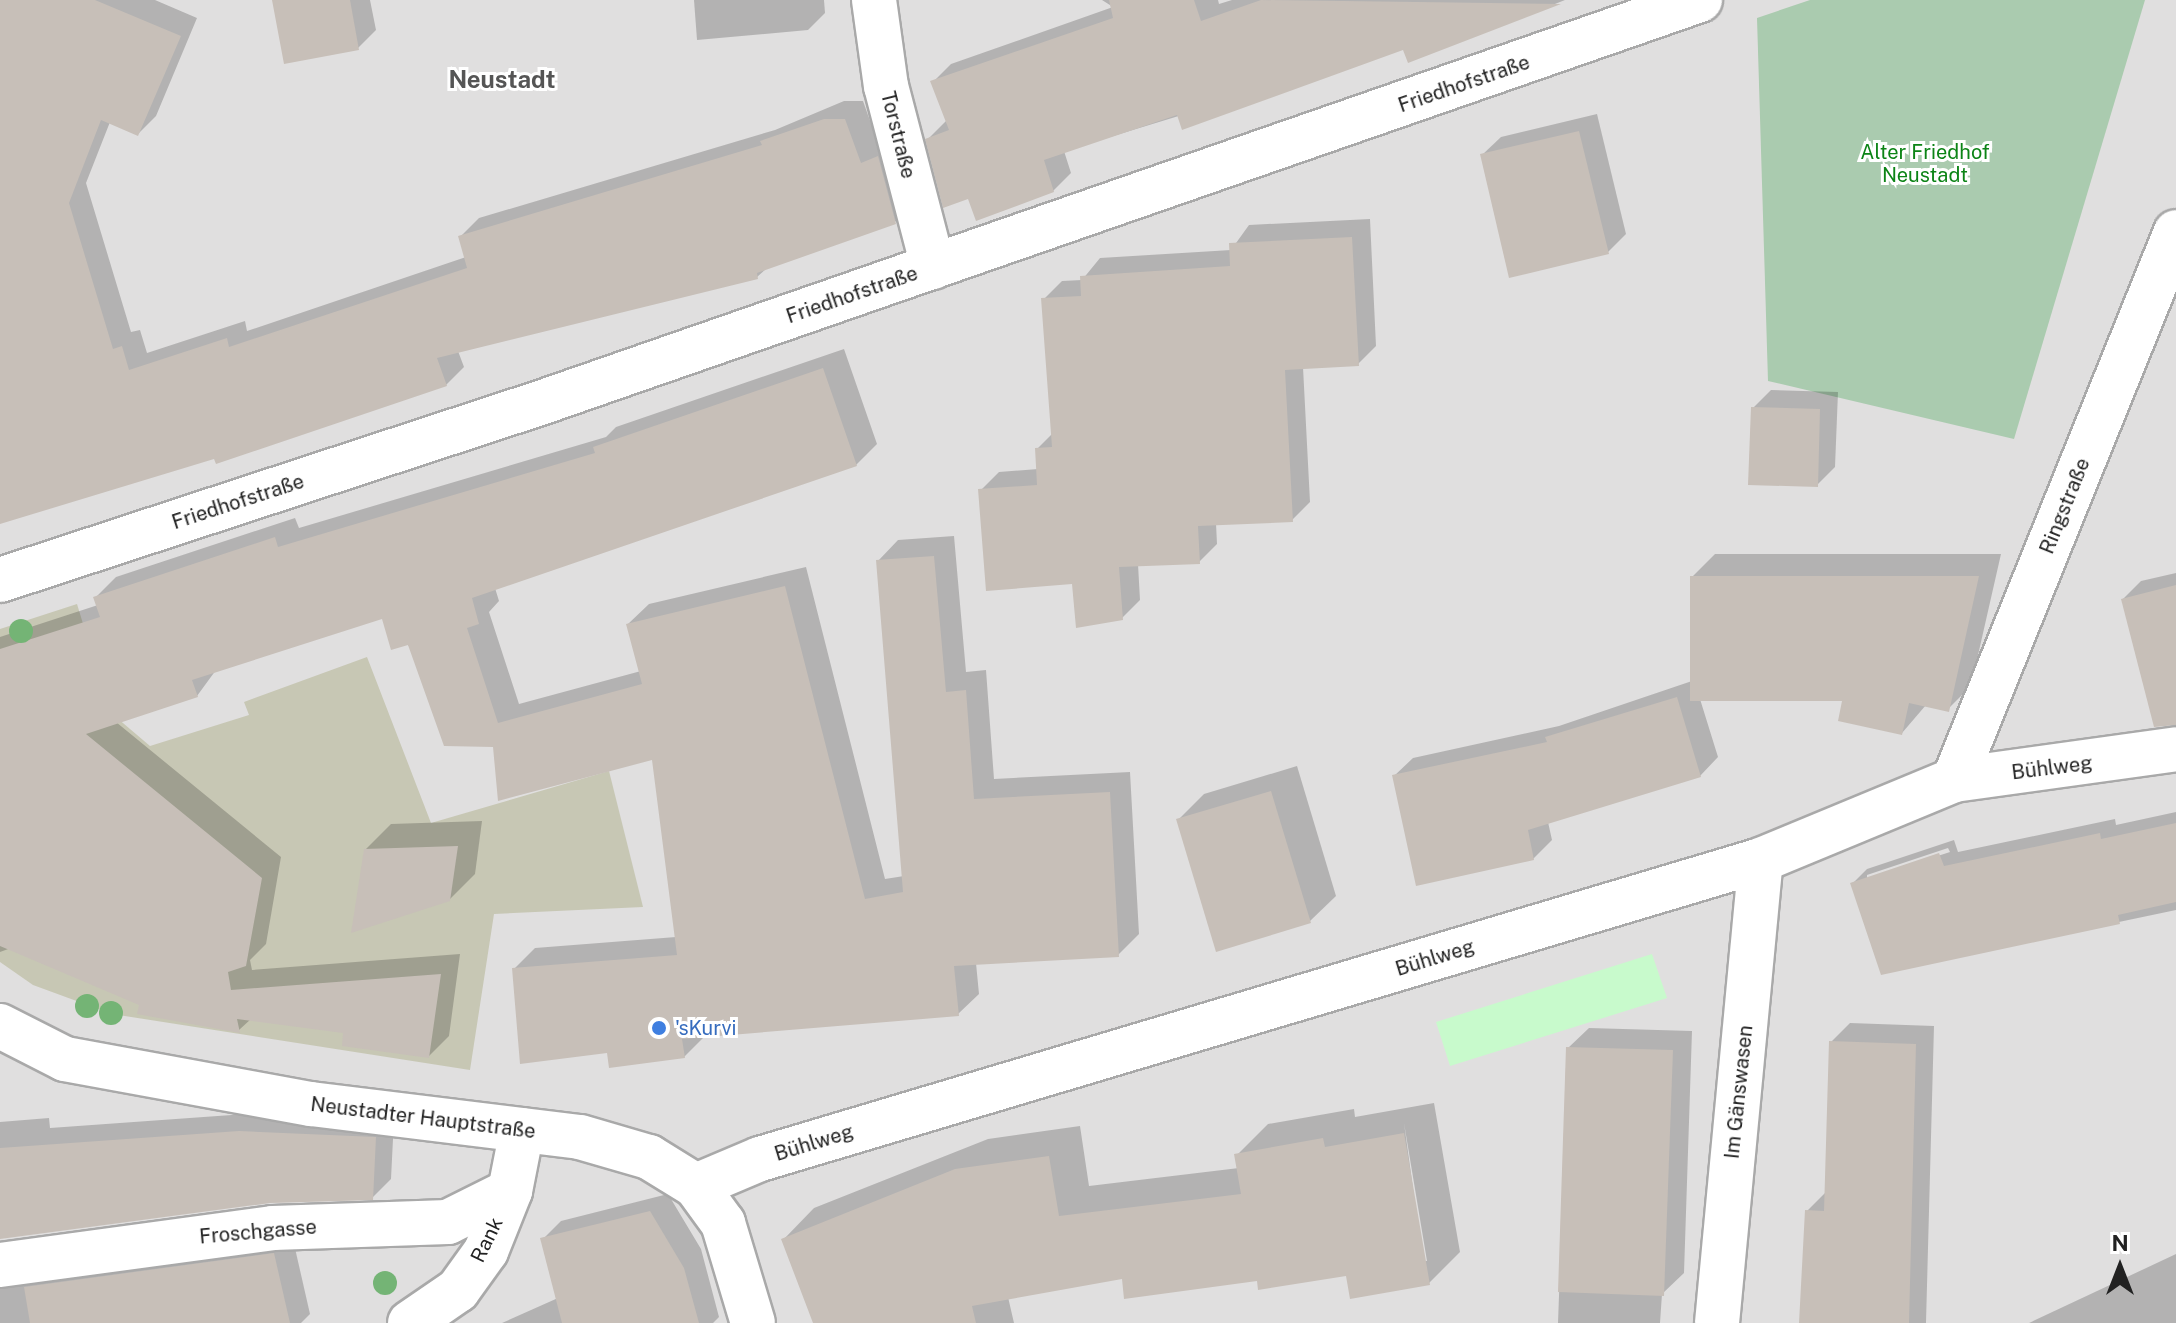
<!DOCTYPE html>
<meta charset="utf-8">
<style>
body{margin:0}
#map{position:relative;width:2176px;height:1323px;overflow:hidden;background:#f2efe9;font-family:"Public Sans",sans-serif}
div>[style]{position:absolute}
.residential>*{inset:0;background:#e0dfdf}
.construction>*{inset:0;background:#c7c7b4}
.cemetery>*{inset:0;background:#aacbaf}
.park>*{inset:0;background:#c8facc}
.shadow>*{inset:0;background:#0003}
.building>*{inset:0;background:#c7bfb8}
.roads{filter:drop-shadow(2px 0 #a9a9a9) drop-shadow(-2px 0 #a9a9a9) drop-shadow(0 2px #a9a9a9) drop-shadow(0 -2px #a9a9a9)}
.minor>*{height:44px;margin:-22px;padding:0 22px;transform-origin:22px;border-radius:22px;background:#fff}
.tertiary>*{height:44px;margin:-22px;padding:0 22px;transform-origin:22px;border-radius:22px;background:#fff}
.trees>*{width:24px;height:24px;margin:-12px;border-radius:50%;background:#74b475}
.dots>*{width:22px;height:22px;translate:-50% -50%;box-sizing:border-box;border:4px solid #fff;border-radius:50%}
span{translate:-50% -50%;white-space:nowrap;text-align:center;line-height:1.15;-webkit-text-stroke:6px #fff;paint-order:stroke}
.street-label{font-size:20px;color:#222}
.park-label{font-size:20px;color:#0c8416}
.shop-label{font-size:20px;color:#366cbe}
.left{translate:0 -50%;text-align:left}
.quarter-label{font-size:24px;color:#555;font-weight:700}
.north{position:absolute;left:2080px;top:1227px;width:80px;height:80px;-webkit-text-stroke:6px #fff;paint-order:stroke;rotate:0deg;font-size:22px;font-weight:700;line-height:32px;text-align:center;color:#222}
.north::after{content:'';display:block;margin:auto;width:28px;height:36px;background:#222;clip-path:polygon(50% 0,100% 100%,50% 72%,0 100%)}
</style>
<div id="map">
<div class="residential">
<div style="clip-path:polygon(0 0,2176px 0,2176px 1323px,0 1323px)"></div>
</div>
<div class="construction">
<div style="clip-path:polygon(77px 604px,110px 712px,150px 746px,249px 715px,244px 702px,367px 657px,431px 823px,609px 771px,643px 907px,494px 914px,470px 1070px,112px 1014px,33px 985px,0 962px,0 629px)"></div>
</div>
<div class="cemetery">
<div style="clip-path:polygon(1810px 0,2145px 0,2014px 439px,1768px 381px,1757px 18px)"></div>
</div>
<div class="park">
<div style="clip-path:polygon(1652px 954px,1667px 998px,1450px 1066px,1436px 1022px)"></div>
</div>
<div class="shadow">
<div style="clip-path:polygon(0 0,155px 0,197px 18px,156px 116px,138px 134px,110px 122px,86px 183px,131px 332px,140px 330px,147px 353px,245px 321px,247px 331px,466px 257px,461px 236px,479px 218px,775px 130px,844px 101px,863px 101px,879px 146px,896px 140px,913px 204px,895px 222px,767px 268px,757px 277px,458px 351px,464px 367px,446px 385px,0 523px)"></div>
<div style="clip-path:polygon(274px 0,370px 0,376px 30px,358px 48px)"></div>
<div style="clip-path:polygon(694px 0,824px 0,825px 13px,808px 30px,697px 40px)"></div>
<div style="clip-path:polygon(1102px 0,1218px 0,1219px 4px,1232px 0,1565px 0,1410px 61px,1404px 47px,1064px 151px,1071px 173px,1053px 191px,969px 197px,928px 139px,947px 120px,933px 82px,951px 64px,1113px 7px)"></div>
<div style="clip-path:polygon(1597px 114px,1626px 234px,1608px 252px,1482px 155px,1501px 137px)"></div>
<div style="clip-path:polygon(1370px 219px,1376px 346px,1358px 364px,1303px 367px,1310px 502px,1292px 520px,1216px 523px,1217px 544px,1199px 562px,1138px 564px,1140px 600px,1122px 618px,1074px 582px,981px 490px,999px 472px,1038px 469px,1037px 449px,1053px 433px,1044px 299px,1062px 281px,1082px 280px,1100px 258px,1231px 250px,1249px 225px)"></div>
<div style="clip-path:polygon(844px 349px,877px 444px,856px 465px,495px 588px,499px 601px,489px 612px,519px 704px,641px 671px,628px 624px,649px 604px,806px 567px,885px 879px,904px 876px,878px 561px,898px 540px,954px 536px,966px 672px,986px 670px,994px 779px,1130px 772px,1139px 934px,1118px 955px,976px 963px,979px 994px,958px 1014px,706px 1035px,684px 1057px,609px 1051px,514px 969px,535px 948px,676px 937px,654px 757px,495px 746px,383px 616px,216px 670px,197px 696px,116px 722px,281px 857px,266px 944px,250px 960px,252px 970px,460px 954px,449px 1036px,429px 1056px,345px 1031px,251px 1019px,239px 1030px,141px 1004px,11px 948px,0 952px,0 637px,98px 605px,96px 597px,116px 577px,295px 518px,299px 528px,606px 437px,616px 427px)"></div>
<div style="clip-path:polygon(1771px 390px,1838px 392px,1835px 467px,1817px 485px,1753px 408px)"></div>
<div style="clip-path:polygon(1715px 554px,2001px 554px,1971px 686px,1948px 709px,1926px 705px,1902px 733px,1845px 699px,1700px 699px,1718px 757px,1700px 776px,1548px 822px,1552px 840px,1533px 859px,1394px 776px,1413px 758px,1559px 726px,1692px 681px,1692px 577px)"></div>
<div style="clip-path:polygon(2176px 573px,2176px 674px,2123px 599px,2141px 581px)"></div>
<div style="clip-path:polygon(1297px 766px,1336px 896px,1310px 921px,1178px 820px,1204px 794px)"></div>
<div style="clip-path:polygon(evenodd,2176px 812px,2176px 910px,1882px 972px,1852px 884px,1867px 869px,1954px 840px,1958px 852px,2115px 819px,2116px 825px,2176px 812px,1948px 848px,1950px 852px,1867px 879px,1867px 875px,1948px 848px)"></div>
<div style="clip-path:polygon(482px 821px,475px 874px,449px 900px,365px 850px,391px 824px)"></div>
<div style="clip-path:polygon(1850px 1023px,1934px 1026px,1926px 1323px,1801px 1323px,1807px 1211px,1826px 1192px,1831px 1042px)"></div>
<div style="clip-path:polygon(1589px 1028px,1692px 1031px,1684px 1273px,1662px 1294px,1660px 1323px,1558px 1323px,1568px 1048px)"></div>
<div style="clip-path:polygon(evenodd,1434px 1103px,1460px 1252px,1429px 1283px,1347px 1274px,1123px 1277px,1008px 1297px,1014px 1323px,865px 1323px,783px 1240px,814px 1208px,988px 1139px,1080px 1126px,1089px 1186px,1239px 1168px,1237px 1155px,1268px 1124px,1354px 1109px,1355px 1117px,1434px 1103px,1404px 1123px,1427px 1261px,1423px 1261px,1404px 1123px)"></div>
<div style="clip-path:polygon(259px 1113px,394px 1119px,391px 1179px,372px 1198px,269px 1201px,0 1238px,0 1122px,49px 1118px,50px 1128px)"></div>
<div style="clip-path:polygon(668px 1194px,701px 1249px,719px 1317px,713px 1323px,502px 1323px,558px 1298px,543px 1239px,561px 1221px)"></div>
<div style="clip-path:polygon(292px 1235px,310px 1314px,301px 1323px,0 1323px,0 1263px)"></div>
<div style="clip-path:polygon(2176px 1254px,2176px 1323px,2029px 1323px)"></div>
</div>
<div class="building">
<div style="clip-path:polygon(0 0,95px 0,181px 36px,138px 136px,101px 120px,69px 203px,113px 349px,122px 346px,129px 370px,227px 338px,229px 347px,467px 268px,458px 236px,762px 145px,760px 141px,824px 119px,845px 119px,861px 163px,878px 156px,896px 224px,757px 273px,758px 279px,437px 358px,447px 386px,216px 464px,214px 459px,0 524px)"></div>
<div style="clip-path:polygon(272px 0,350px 0,359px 50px,284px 64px)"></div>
<div style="clip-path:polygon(1109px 0,1194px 0,1201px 21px,1261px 0,1561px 4px,1408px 63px,1403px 50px,1182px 130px,1177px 115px,1044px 160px,1054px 192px,976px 221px,968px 199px,943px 208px,925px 139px,949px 130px,930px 81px,1113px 18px)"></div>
<div style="clip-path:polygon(1579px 131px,1609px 254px,1509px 278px,1480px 154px)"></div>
<div style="clip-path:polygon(1352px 237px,1359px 366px,1285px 370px,1293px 522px,1198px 526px,1200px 564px,1119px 567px,1123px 620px,1076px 628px,1072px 584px,986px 591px,978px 489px,1037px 485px,1035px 448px,1052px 447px,1041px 298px,1081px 296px,1080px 276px,1230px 266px,1229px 243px)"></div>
<div style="clip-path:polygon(823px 368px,857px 466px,472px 598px,479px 624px,467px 628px,498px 723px,642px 684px,626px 624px,785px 586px,865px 899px,903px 892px,876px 560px,934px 556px,946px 692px,966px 690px,974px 799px,1110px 792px,1119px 957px,954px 966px,959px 1016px,682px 1039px,685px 1058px,609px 1068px,607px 1053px,520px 1064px,512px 968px,677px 955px,652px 760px,498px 801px,493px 747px,444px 746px,408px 645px,391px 650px,382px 619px,192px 680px,198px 697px,86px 734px,262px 878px,246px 966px,228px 972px,231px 990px,441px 974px,429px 1058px,342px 1046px,343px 1033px,237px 1019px,240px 1033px,137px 1014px,139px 1005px,0 946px,0 649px,100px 617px,93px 597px,275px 537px,278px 547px,595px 453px,593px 447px)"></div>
<div style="clip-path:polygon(1751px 407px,1820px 409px,1818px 487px,1748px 485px)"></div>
<div style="clip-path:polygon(1690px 576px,1979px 576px,1949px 712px,1909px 703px,1902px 735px,1838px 721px,1842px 701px,1690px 701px)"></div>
<div style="clip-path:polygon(2176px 585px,2176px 725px,2154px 727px,2121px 599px)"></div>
<div style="clip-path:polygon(1677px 697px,1701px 777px,1528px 830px,1534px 860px,1416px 886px,1392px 775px,1547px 742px,1545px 737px)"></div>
<div style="clip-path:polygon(1271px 791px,1311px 923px,1216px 952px,1176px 819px)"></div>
<div style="clip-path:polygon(2176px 823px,2176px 902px,2118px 915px,2120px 924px,1881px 975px,1850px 883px,1939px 853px,1944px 866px,2100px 833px,2101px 839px)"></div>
<div style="clip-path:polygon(458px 846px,450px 901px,351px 933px,364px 849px)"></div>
<div style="clip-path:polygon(1829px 1041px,1916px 1044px,1909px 1323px,1799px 1323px,1805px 1210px,1824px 1211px)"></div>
<div style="clip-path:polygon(1566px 1047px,1673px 1050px,1664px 1296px,1558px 1292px)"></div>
<div style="clip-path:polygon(239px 1131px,376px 1137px,373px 1200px,270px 1203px,0 1239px,0 1148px)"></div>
<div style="clip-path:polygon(1404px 1133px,1430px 1285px,1350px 1299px,1346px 1276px,1258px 1290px,1257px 1281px,1124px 1299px,1122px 1279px,972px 1306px,976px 1323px,813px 1323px,781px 1239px,955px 1169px,1049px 1156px,1059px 1216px,1241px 1194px,1234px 1154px,1323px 1138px,1325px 1147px)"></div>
<div style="clip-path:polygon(650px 1211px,684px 1268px,699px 1323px,562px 1323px,540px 1238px)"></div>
<div style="clip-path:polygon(274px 1253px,290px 1323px,30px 1323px,24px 1287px)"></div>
</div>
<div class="roads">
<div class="minor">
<div style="left:874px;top:0;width:87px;rotate:82.1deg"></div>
<div style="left:886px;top:86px;width:187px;rotate:75.4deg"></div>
<div style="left:0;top:580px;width:568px;rotate:-18.15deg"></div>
<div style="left:540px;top:403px;width:1228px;rotate:-19.16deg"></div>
<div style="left:1954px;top:780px;width:591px;rotate:-67.95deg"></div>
<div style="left:696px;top:1186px;width:69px;rotate:-22.9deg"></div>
<div style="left:760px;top:1159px;width:1045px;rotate:-16.63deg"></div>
<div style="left:1761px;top:860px;width:209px;rotate:-22.5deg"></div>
<div style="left:1954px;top:780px;width:224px;rotate:-7.9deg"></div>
<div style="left:0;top:1265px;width:275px;rotate:-7.7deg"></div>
<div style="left:273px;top:1228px;width:175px;rotate:-2deg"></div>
<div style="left:448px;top:1222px;width:69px;rotate:-26.6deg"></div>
<div style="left:410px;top:1323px;width:58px;rotate:-34.5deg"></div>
<div style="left:458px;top:1290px;width:48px;rotate:-54.3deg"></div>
<div style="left:486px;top:1251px;width:65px;rotate:-68.2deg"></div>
<div style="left:510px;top:1191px;width:62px;rotate:-78.9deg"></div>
<div style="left:1717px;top:1323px;width:465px;rotate:-84.6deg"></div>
</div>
<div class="tertiary">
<div style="left:0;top:1026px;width:73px;rotate:26.9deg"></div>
<div style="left:65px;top:1059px;width:250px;rotate:10.4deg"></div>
<div style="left:311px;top:1104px;width:271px;rotate:7deg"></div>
<div style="left:580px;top:1137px;width:72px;rotate:16.2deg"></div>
<div style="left:649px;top:1157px;width:55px;rotate:31.7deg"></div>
<div style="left:696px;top:1186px;width:46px;rotate:53.9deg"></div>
<div style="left:723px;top:1223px;width:104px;rotate:73.3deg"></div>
</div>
</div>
<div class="trees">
<div style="left:21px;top:631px"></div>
<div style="left:87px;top:1006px"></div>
<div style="left:111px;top:1013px"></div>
<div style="left:385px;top:1283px"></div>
</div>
<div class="dots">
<div style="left:659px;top:1028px;background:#3f7fe0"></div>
</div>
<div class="street-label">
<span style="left:1464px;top:84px;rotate:-19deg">Friedhofstraße</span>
<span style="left:898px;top:135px;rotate:76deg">Torstraße</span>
<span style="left:852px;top:295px;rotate:-19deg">Friedhofstraße</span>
<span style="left:238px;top:502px;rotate:-18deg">Friedhofstraße</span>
<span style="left:2065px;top:506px;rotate:-68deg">Ringstraße</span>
<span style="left:2052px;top:768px;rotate:-7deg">Bühlweg</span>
<span style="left:1435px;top:958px;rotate:-17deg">Bühlweg</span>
<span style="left:1739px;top:1092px;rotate:-84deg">Im Gänswasen</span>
<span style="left:423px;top:1118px;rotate:7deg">Neustadter Hauptstraße</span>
<span style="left:814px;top:1143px;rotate:-17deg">Bühlweg</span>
<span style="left:258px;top:1232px;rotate:-5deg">Froschgasse</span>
<span style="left:487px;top:1240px;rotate:-64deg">Rank</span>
</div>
<div class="park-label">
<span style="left:1925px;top:164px">Alter Friedhof<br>Neustadt</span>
</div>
<div class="shop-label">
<span class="left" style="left:675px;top:1028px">'sKurvi</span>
</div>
<div class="quarter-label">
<span style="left:502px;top:80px">Neustadt</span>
</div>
<div class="north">N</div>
</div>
